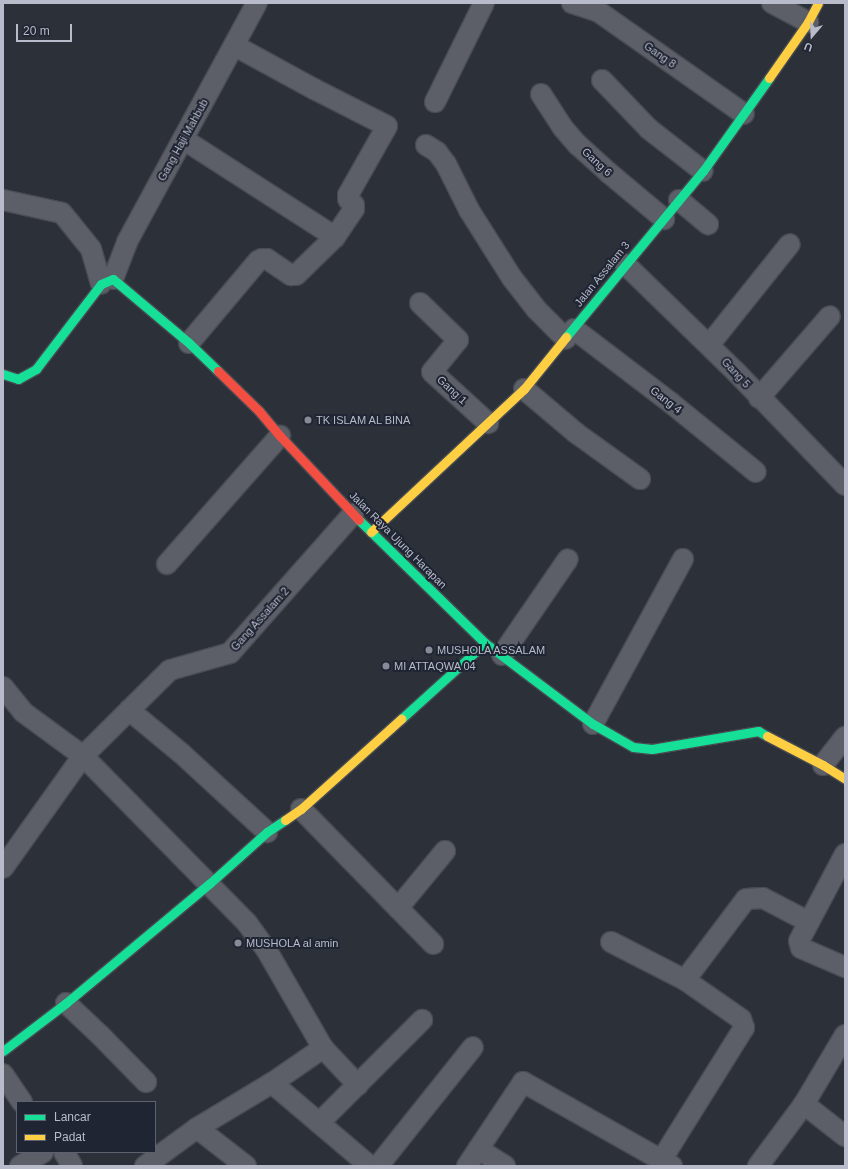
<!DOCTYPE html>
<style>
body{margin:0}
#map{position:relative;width:848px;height:1169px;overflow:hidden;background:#2c3039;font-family:Arial,sans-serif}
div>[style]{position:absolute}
.roads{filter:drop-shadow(1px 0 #484b52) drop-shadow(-1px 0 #484b52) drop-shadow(0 1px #484b52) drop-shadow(0 -1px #484b52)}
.street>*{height:20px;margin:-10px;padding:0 10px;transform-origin:10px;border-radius:10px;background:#5d5f68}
.fast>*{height:9px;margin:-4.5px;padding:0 4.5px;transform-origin:4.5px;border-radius:4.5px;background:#16e098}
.slow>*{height:9px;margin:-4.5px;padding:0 4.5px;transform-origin:4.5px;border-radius:4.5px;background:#ffcf43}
.jam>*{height:9px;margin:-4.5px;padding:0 4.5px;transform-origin:4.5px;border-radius:4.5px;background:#f24e42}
.dots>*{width:11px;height:11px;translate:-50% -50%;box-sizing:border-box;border:2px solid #202534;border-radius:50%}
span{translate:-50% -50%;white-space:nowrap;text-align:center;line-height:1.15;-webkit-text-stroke:4px #202534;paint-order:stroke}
.street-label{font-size:11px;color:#b8bbc9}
.poi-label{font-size:11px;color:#b8bbc9}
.left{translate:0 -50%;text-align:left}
.frame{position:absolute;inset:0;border:4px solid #b8bbc9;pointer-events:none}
.legend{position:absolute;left:16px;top:1101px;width:140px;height:52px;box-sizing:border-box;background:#202534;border:1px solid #5d6170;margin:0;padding:5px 7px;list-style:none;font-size:12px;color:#b8bbc9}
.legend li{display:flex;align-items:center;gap:8px;height:20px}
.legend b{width:20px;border:1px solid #5d6170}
.north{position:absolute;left:792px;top:16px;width:40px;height:40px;-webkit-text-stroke:3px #202534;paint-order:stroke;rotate:199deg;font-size:11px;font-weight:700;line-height:16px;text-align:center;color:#b8bbc9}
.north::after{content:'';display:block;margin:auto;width:14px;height:18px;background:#b8bbc9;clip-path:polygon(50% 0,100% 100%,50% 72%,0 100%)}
.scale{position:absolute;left:16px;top:24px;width:56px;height:18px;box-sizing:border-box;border:2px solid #b8bbc9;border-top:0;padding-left:5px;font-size:12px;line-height:14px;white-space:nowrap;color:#b8bbc9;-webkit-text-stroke:3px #202534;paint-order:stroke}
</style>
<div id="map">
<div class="roads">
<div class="street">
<div style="left:572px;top:3px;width:28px;rotate:18deg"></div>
<div style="left:599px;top:12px;width:177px;rotate:35.1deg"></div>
<div style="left:772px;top:3px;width:41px;rotate:27.8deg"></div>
<div style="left:602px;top:80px;width:68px;rotate:46.2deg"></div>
<div style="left:649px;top:129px;width:68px;rotate:37.9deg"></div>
<div style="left:541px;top:94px;width:40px;rotate:57.1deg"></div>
<div style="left:563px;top:128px;width:23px;rotate:49deg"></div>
<div style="left:578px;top:145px;width:42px;rotate:42.1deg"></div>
<div style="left:609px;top:173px;width:72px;rotate:39.9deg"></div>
<div style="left:435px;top:102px;width:110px;rotate:-63.7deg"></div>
<div style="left:183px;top:139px;width:181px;rotate:32.8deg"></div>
<div style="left:426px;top:145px;width:13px;rotate:32deg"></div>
<div style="left:437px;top:152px;width:15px;rotate:53deg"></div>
<div style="left:446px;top:164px;width:51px;rotate:63.4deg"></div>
<div style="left:469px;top:210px;width:80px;rotate:57.7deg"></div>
<div style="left:512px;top:278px;width:39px;rotate:52deg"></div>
<div style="left:536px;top:309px;width:42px;rotate:45deg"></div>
<div style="left:3px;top:200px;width:60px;rotate:12.4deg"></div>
<div style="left:62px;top:213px;width:46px;rotate:51.1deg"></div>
<div style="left:91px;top:249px;width:36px;rotate:74deg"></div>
<div style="left:679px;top:200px;width:38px;rotate:40deg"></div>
<div style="left:625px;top:264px;width:155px;rotate:44.2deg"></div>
<div style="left:736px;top:372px;width:157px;rotate:46deg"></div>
<div style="left:113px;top:279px;width:40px;rotate:-69deg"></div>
<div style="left:127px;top:242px;width:272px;rotate:-61.5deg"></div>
<div style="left:420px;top:303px;width:53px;rotate:44.2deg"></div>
<div style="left:458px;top:340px;width:41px;rotate:129.1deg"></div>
<div style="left:432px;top:372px;width:76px;rotate:42.3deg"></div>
<div style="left:574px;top:329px;width:122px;rotate:37.3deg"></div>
<div style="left:671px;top:403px;width:109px;rotate:39.1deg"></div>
<div style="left:189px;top:343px;width:107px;rotate:-49.9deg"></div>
<div style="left:258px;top:261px;width:4px;rotate:-27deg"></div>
<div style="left:262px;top:259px;width:5px"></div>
<div style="left:267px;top:259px;width:29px;rotate:34deg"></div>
<div style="left:291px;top:275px;width:5px"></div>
<div style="left:296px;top:275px;width:54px;rotate:-44.3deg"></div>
<div style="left:335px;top:237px;width:34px;rotate:-56deg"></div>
<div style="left:354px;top:209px;width:4px;rotate:-90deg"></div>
<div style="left:354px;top:205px;width:8px;rotate:-135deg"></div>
<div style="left:348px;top:199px;width:4px;rotate:-90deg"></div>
<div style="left:348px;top:195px;width:79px;rotate:-60.5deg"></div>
<div style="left:387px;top:126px;width:82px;rotate:-153.1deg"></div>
<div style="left:314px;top:89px;width:90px;rotate:-151.4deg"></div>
<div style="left:709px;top:345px;width:129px;rotate:-51.3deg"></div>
<div style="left:524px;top:389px;width:68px;rotate:40.2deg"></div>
<div style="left:576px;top:433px;width:79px;rotate:35.7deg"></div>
<div style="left:759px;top:398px;width:108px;rotate:-49.1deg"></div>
<div style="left:167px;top:564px;width:171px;rotate:-48.6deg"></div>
<div style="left:502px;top:655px;width:116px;rotate:-55.5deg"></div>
<div style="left:3px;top:687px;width:32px;rotate:51deg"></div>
<div style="left:23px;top:712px;width:74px;rotate:36.3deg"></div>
<div style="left:83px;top:756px;width:234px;rotate:45.5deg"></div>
<div style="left:247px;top:923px;width:32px;rotate:54deg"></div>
<div style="left:266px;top:949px;width:114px;rotate:60.1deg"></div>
<div style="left:323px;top:1048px;width:51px;rotate:46.6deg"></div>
<div style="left:129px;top:710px;width:67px;rotate:39.6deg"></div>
<div style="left:181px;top:753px;width:117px;rotate:42.6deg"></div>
<div style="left:593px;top:724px;width:188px;rotate:-61.4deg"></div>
<div style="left:823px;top:765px;width:36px;rotate:-52deg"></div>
<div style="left:301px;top:809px;width:189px;rotate:45.6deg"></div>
<div style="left:845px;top:854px;width:98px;rotate:117.9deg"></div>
<div style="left:799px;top:941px;width:7px;rotate:74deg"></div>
<div style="left:801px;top:948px;width:48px;rotate:23.4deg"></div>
<div style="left:3px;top:868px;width:138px;rotate:-54.5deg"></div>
<div style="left:83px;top:756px;width:122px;rotate:-44.7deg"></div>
<div style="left:170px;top:670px;width:62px;rotate:-15.8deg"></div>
<div style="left:230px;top:653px;width:186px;rotate:-48.5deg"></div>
<div style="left:398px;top:908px;width:74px;rotate:-50.5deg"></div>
<div style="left:611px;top:942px;width:83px;rotate:27.2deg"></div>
<div style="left:685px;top:980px;width:101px;rotate:-53deg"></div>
<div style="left:746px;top:899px;width:17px;rotate:-3deg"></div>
<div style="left:763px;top:898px;width:52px;rotate:27.6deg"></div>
<div style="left:66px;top:1003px;width:47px;rotate:43.3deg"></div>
<div style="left:100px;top:1035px;width:66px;rotate:45.6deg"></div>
<div style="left:3px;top:1074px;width:34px;rotate:56deg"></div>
<div style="left:272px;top:1083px;width:128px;rotate:40.3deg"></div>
<div style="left:804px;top:1104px;width:52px;rotate:38deg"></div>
<div style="left:319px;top:1123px;width:146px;rotate:-45deg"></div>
<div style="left:197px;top:1128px;width:62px;rotate:37.8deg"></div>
<div style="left:478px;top:1149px;width:32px;rotate:32deg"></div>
<div style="left:64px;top:1152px;width:16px;rotate:60deg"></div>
<div style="left:662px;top:1159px;width:155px;rotate:-58deg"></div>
<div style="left:744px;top:1028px;width:9px;rotate:-108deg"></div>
<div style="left:741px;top:1019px;width:68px;rotate:-145.1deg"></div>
<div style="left:20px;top:1166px;width:27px;rotate:-31deg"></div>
<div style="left:145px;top:1166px;width:64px;rotate:-36.2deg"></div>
<div style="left:197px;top:1128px;width:87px;rotate:-31deg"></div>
<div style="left:272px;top:1083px;width:62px;rotate:-34.5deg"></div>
<div style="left:378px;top:1166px;width:152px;rotate:-51.4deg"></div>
<div style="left:467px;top:1166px;width:101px;rotate:-56.3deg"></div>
<div style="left:523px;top:1082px;width:171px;rotate:29.4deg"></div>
<div style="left:758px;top:1166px;width:77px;rotate:-53.4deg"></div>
<div style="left:804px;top:1104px;width:80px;rotate:-59.3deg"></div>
</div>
<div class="fast">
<div style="left:566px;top:337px;width:215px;rotate:-50.5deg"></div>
<div style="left:703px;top:171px;width:114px;rotate:-54.6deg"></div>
<div style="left:3px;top:374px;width:16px;rotate:18deg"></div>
<div style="left:18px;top:379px;width:21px;rotate:-29deg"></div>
<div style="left:36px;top:369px;width:107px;rotate:-52.6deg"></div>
<div style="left:101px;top:284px;width:13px;rotate:-23deg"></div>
<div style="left:113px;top:279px;width:99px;rotate:40.1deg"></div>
<div style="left:189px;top:343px;width:40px;rotate:44deg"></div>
<div style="left:359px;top:520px;width:176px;rotate:44.3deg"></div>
<div style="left:485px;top:643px;width:135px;rotate:36.9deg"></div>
<div style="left:593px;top:724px;width:46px;rotate:29.9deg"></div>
<div style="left:633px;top:747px;width:19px;rotate:6deg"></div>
<div style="left:652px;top:749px;width:108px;rotate:-9.6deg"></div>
<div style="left:758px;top:731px;width:10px;rotate:29deg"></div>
<div style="left:401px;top:719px;width:113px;rotate:-42.1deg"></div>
<div style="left:3px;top:1051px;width:79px;rotate:-37.3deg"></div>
<div style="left:66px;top:1003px;width:186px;rotate:-39.8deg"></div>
<div style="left:209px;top:884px;width:78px;rotate:-41.9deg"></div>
<div style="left:267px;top:832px;width:22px;rotate:-34deg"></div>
</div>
<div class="slow">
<div style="left:769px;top:78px;width:68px;rotate:-55.1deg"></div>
<div style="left:808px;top:22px;width:21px;rotate:-62deg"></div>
<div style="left:371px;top:532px;width:209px;rotate:-43.1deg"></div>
<div style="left:524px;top:389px;width:67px;rotate:-51.1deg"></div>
<div style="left:767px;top:736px;width:63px;rotate:27.4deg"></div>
<div style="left:823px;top:765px;width:26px;rotate:32deg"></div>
<div style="left:285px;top:820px;width:19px;rotate:-35deg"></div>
<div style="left:301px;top:809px;width:135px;rotate:-42deg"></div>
</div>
<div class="jam">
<div style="left:218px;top:371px;width:57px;rotate:44.3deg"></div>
<div style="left:259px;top:411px;width:33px;rotate:50deg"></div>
<div style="left:280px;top:436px;width:115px;rotate:46.8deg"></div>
</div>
</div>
<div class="dots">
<div style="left:308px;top:420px;background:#878a97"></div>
<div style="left:429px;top:650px;background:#878a97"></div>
<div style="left:386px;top:666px;background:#878a97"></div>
<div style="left:238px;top:943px;background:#878a97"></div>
</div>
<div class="street-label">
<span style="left:660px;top:55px;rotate:35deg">Gang 8</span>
<span style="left:183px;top:140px;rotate:-61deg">Gang Haji Mahbub</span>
<span style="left:597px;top:162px;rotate:43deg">Gang 6</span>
<span style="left:602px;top:274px;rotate:-51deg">Jalan Assalam 3</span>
<span style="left:736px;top:373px;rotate:47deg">Gang 5</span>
<span style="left:452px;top:390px;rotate:43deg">Gang 1</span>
<span style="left:666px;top:400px;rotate:38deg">Gang 4</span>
<span style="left:398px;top:540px;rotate:45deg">Jalan Raya Ujung Harapan</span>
<span style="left:260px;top:619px;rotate:-48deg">Gang Assalam 2</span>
</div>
<div class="poi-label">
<span class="left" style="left:316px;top:420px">TK ISLAM AL BINA</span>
<span class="left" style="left:437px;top:650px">MUSHOLA ASSALAM</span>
<span class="left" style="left:394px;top:666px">MI ATTAQWA 04</span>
<span class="left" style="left:246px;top:943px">MUSHOLA al amin</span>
</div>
<div class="frame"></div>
<ul class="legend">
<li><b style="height:5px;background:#16e098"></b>Lancar</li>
<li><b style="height:5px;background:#ffcf43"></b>Padat</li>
</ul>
<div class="north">U</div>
<div class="scale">20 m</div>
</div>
